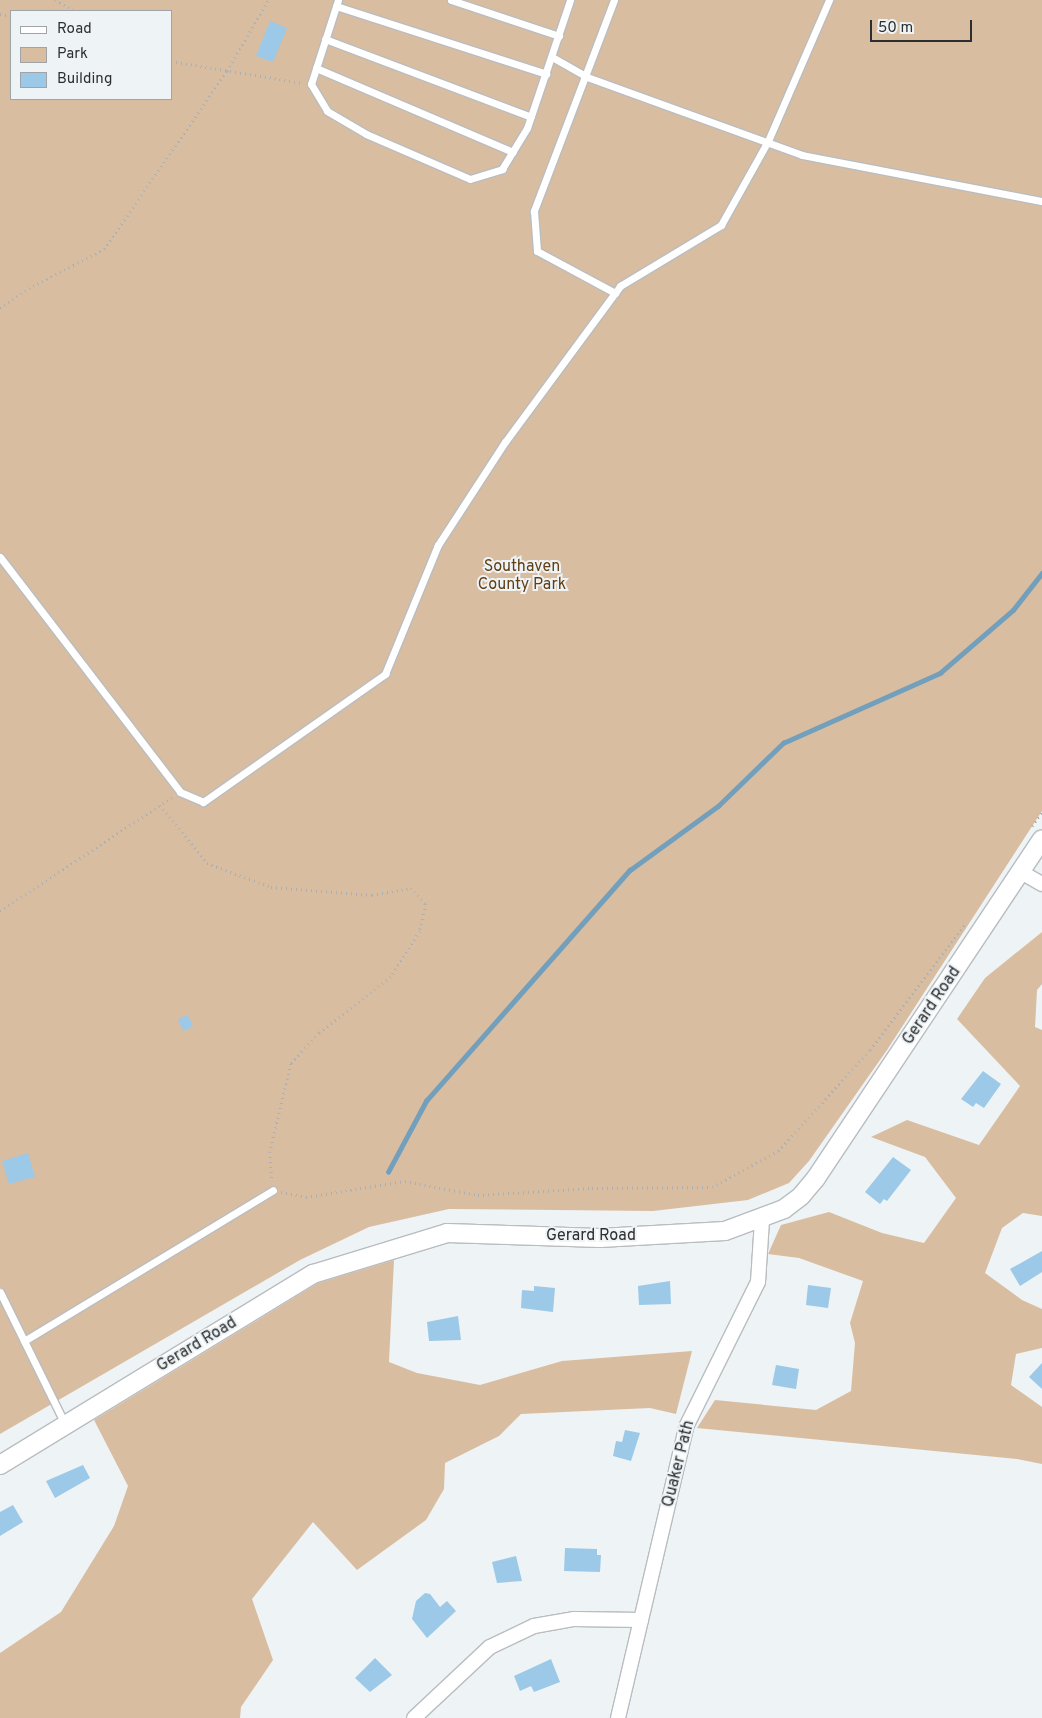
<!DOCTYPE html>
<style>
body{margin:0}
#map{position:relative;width:1042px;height:1718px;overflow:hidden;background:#eef3f6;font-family:Overpass,sans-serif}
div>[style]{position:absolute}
.green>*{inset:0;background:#d9bda1}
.stream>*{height:4.5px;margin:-2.25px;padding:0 2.25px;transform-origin:2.25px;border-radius:2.25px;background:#729fbc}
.building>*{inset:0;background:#9bc9e7}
.path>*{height:2.5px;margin-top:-1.25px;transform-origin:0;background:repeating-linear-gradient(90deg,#abafb2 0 1px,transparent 0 5px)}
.roads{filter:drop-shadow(1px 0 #b9bdc0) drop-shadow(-1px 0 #b9bdc0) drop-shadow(0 1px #b9bdc0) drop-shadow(0 -1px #b9bdc0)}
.service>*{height:7px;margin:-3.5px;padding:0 3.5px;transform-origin:3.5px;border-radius:3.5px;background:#fff}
.minor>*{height:14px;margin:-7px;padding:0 7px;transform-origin:7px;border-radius:7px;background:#fff}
.tertiary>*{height:18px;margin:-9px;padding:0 9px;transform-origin:9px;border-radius:9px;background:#fff}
span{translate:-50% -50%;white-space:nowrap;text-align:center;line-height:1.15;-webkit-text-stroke:4px #eef3f6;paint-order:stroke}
.park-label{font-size:16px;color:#613e13}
.street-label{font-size:16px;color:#2c2e2f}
.legend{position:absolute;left:10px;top:10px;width:162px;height:90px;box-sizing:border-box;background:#eef3f6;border:1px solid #a0a4a6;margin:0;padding:6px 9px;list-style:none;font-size:15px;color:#2c2e2f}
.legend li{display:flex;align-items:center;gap:10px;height:25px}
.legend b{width:25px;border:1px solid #a0a4a6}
.scale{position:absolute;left:870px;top:20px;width:102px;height:22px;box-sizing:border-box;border:2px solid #2c2e2f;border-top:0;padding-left:6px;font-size:15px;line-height:18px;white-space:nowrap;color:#2c2e2f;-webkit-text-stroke:4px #eef3f6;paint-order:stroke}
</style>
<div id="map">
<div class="green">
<div style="clip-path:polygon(evenodd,0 0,1042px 0,1042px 811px,887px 1050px,809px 1161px,789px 1183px,748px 1200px,653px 1211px,449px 1209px,369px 1227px,300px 1260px,0 1434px,0 0,11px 11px,171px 11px,171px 99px,11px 99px,11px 11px)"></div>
<div style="clip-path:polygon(1042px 932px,1042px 984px,1037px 990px,1035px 1027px,1042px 1030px,1042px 1216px,1023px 1213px,1002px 1228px,985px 1273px,1022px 1300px,1042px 1309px,1042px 1348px,1016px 1354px,1011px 1385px,1042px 1407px,1042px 1464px,1017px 1459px,697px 1428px,715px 1400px,816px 1410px,851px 1391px,855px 1343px,850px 1323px,863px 1281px,799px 1258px,768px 1254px,781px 1225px,829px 1212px,882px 1233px,924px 1243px,956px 1198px,925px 1157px,871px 1137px,907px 1120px,979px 1145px,1020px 1086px,957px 1019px,985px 978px)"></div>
<div style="clip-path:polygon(394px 1260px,389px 1362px,417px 1373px,480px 1385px,562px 1361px,692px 1351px,676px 1414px,650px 1408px,521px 1414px,499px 1436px,445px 1463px,444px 1489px,426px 1520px,357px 1570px,313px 1522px,252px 1599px,273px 1660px,241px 1707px,240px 1718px,0 1718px,0 1653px,61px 1612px,114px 1526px,128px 1486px,94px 1420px,318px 1283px)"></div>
</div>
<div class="stream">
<div style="left:388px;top:1172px;width:81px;rotate:-61.8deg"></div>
<div style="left:426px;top:1101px;width:308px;rotate:-48.6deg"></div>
<div style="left:630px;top:870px;width:109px;rotate:-36deg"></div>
<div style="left:718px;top:806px;width:91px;rotate:-44.1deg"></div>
<div style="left:783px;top:743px;width:172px;rotate:-24deg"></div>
<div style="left:940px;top:673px;width:96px;rotate:-40.8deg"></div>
<div style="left:1013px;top:610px;width:47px;rotate:-51.9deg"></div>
</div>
<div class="building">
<div style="clip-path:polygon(270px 21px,287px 28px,273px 62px,256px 56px)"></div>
<div style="clip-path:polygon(188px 1015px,193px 1027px,183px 1031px,178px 1019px)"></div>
<div style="clip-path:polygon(983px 1071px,1001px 1084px,984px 1108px,976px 1103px,973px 1107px,961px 1099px)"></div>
<div style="clip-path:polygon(28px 1153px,35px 1177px,9px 1184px,2px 1161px)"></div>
<div style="clip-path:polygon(893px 1157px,911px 1170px,887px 1201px,884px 1199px,880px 1204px,865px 1192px)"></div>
<div style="clip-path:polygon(1042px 1251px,1042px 1272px,1020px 1286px,1010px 1269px)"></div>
<div style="clip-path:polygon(670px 1281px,671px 1304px,639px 1305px,638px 1286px)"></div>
<div style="clip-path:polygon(808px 1285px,831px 1288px,828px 1308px,806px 1305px)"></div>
<div style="clip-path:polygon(534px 1286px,555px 1288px,553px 1312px,521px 1308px,522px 1290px,534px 1291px)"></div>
<div style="clip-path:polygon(458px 1316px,461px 1340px,429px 1341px,427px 1322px)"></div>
<div style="clip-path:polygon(1042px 1363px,1042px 1389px,1029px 1377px)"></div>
<div style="clip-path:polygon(776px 1365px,799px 1369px,796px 1389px,772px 1385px)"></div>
<div style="clip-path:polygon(625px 1430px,640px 1433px,631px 1461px,613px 1456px,616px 1441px,622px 1442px)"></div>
<div style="clip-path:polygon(83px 1465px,90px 1478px,55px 1498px,46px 1481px)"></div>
<div style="clip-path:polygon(13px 1505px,23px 1522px,0 1536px,0 1512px)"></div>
<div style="clip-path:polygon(565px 1548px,597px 1549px,597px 1555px,601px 1555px,600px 1572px,564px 1571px)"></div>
<div style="clip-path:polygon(516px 1556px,522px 1581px,497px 1583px,492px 1562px)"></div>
<div style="clip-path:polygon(425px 1593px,430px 1594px,440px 1607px,447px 1601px,456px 1611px,427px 1638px,412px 1619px,416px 1601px)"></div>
<div style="clip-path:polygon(375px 1658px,392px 1675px,370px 1692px,355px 1678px)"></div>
<div style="clip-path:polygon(551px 1659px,560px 1682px,534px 1692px,531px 1686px,520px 1691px,514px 1676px)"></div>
</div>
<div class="path">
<div style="left:55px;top:0;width:24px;rotate:28deg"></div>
<div style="left:0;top:14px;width:11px;rotate:10deg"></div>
<div style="left:171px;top:61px;width:134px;rotate:9.5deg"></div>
<div style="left:0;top:308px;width:40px;rotate:-34deg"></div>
<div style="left:33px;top:286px;width:80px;rotate:-27.5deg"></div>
<div style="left:104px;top:249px;width:216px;rotate:-55.4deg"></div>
<div style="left:227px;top:71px;width:82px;rotate:-60deg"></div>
<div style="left:160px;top:805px;width:75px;rotate:51deg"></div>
<div style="left:207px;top:863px;width:68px;rotate:20.6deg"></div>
<div style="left:271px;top:887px;width:101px;rotate:4.5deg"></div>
<div style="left:372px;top:895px;width:40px;rotate:-10deg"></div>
<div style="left:411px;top:888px;width:22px;rotate:47deg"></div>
<div style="left:426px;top:904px;width:28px;rotate:103deg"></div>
<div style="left:420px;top:931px;width:54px;rotate:122.2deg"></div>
<div style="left:391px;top:977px;width:91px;rotate:142.1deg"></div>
<div style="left:319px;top:1033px;width:42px;rotate:132.1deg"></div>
<div style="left:291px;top:1064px;width:90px;rotate:103.4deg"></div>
<div style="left:270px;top:1152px;width:28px;rotate:86deg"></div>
<div style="left:1032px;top:826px;width:18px;rotate:-56deg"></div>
<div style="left:0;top:911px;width:206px;rotate:-33.5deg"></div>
<div style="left:281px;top:1192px;width:25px;rotate:11deg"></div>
<div style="left:306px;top:1197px;width:100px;rotate:-9.2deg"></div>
<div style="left:405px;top:1181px;width:74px;rotate:10.9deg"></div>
<div style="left:478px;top:1195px;width:114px;rotate:-3.5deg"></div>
<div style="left:592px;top:1188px;width:120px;rotate:-0.5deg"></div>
<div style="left:712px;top:1187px;width:75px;rotate:-28.6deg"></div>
<div style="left:778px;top:1151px;width:137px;rotate:-47.7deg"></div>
<div style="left:870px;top:1050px;width:159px;rotate:-52.9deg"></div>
</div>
<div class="roads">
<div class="service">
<div style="left:338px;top:0;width:88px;rotate:107.8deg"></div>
<div style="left:311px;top:84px;width:31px;rotate:59deg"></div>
<div style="left:327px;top:111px;width:45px;rotate:30.5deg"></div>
<div style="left:366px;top:134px;width:113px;rotate:23.4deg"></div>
<div style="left:470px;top:179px;width:34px;rotate:-17deg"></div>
<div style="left:502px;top:169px;width:48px;rotate:-58.6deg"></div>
<div style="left:527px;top:128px;width:135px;rotate:-71.4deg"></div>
<div style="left:451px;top:0;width:114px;rotate:18.4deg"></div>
<div style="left:614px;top:0;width:226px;rotate:110.8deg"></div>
<div style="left:534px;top:211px;width:40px;rotate:85.7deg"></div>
<div style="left:537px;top:251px;width:89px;rotate:28.3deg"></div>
<div style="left:336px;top:6px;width:221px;rotate:17.9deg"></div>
<div style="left:325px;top:39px;width:220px;rotate:20.7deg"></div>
<div style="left:552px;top:57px;width:40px;rotate:29.7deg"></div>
<div style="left:587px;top:77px;width:229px;rotate:19.9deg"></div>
<div style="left:802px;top:155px;width:244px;rotate:10.9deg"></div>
<div style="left:316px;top:68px;width:214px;rotate:23.1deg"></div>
<div style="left:0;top:557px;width:296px;rotate:52.5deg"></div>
<div style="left:180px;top:792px;width:25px;rotate:23deg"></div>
<div style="left:203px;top:802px;width:223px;rotate:-35.1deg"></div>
<div style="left:385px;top:674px;width:139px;rotate:-67.7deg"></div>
<div style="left:438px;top:545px;width:123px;rotate:-57deg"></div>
<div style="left:505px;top:442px;width:185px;rotate:-53.6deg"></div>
<div style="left:615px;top:293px;width:9px;rotate:-54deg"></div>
<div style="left:620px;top:286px;width:118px;rotate:-31.1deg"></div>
<div style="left:721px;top:225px;width:96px;rotate:-60.8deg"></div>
<div style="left:768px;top:141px;width:154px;rotate:-66.6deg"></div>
<div style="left:0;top:1292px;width:147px;rotate:63.8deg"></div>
<div style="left:24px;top:1341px;width:291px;rotate:-31.2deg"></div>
</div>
<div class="minor">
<div style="left:1021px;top:872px;width:24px;rotate:30deg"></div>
<div style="left:414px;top:1718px;width:104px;rotate:-43.1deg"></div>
<div style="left:490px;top:1647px;width:49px;rotate:-25.5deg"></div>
<div style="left:534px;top:1626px;width:41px;rotate:-9.9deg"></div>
<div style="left:574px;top:1619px;width:67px;rotate:0.9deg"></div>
<div style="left:618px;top:1718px;width:299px;rotate:-76.8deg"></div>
<div style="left:686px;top:1427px;width:162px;rotate:-63.6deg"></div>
<div style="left:758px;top:1282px;width:62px;rotate:-86.3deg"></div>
</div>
<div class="tertiary">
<div style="left:0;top:1465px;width:367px;rotate:-31.4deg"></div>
<div style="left:313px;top:1274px;width:140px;rotate:-17deg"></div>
<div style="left:447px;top:1233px;width:153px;rotate:1.9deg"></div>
<div style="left:600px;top:1238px;width:125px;rotate:-3.2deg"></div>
<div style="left:725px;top:1231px;width:63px;rotate:-20.4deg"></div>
<div style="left:784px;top:1209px;width:21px;rotate:-37deg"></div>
<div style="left:801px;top:1196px;width:23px;rotate:-50deg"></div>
<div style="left:816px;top:1178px;width:407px;rotate:-56.3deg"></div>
</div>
</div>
<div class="park-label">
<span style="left:522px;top:576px">Southaven<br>County Park</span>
</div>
<div class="street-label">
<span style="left:932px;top:1006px;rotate:-56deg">Gerard Road</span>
<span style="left:591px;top:1236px">Gerard Road</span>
<span style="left:197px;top:1345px;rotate:-31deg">Gerard Road</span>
<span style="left:679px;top:1464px;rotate:-76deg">Quaker Path</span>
</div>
<ul class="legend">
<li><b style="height:6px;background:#fff"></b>Road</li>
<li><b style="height:14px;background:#d9bda1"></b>Park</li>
<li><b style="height:14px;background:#9bc9e7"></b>Building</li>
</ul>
<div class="scale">50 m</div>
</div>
